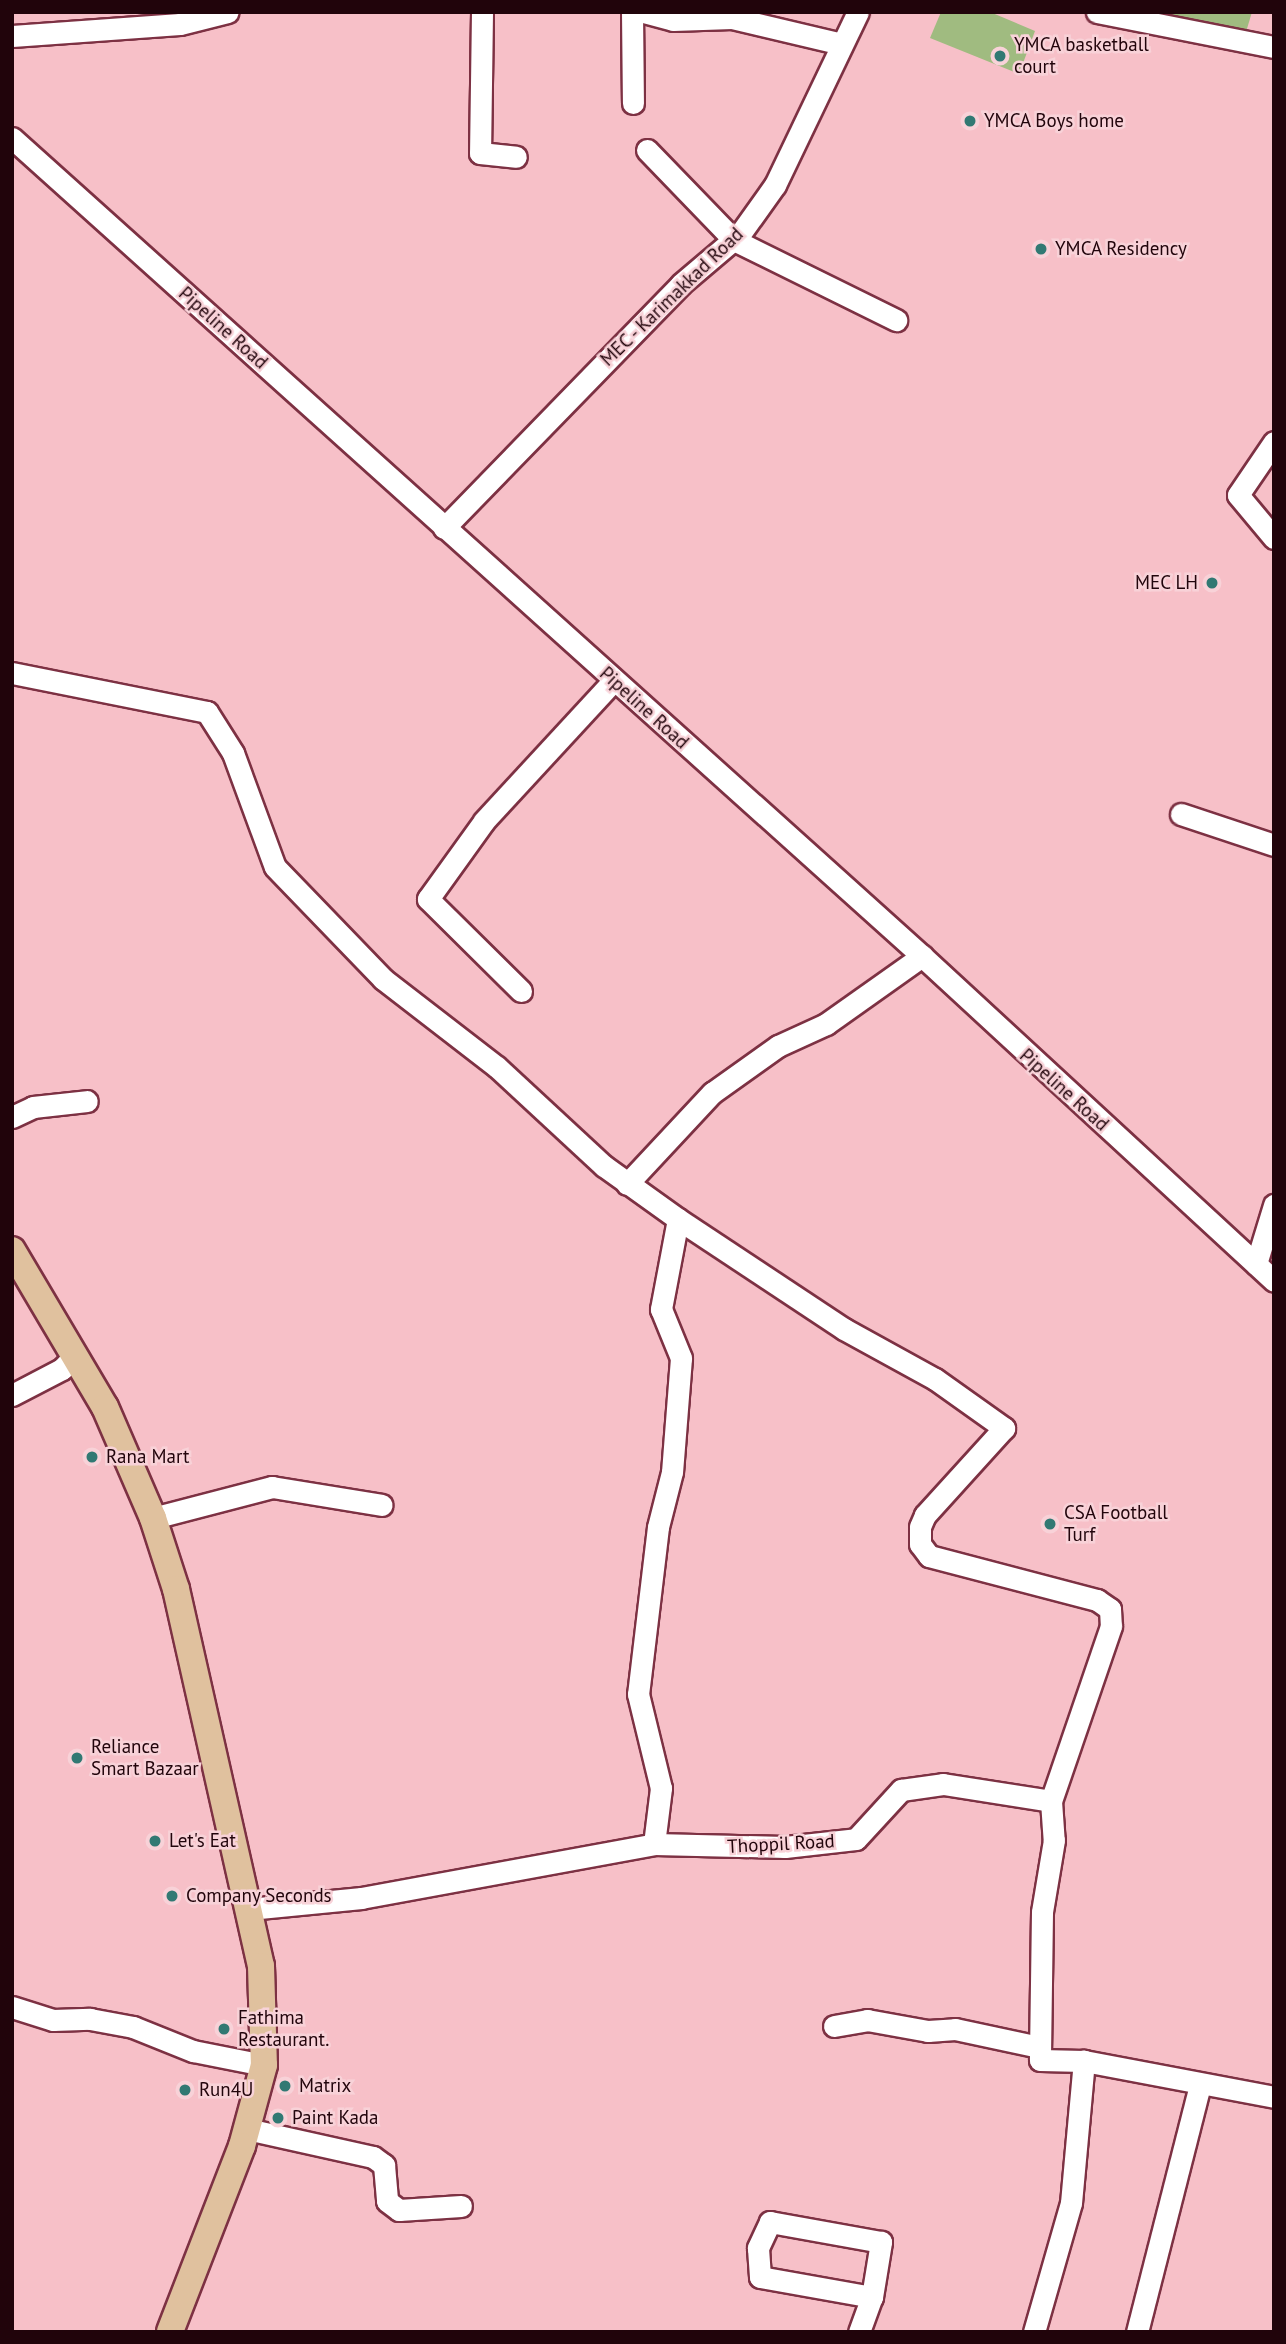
<!DOCTYPE html>
<style>
body{margin:0}
#map{position:relative;width:1286px;height:2344px;overflow:hidden;background:#f7c0c8;font-family:"PT Sans",sans-serif}
div>[style]{position:absolute}
.green>*{inset:0;background:#a0bb80}
.roads{filter:drop-shadow(2px 0 #7d3143) drop-shadow(-2px 0 #7d3143) drop-shadow(0 2px #7d3143) drop-shadow(0 -2px #7d3143)}
.minor>*{height:21px;margin:-10.5px;padding:0 10.5px;transform-origin:10.5px;border-radius:10.5px;background:#fff}
.major>*{height:26px;margin:-13px;padding:0 13px;transform-origin:13px;border-radius:13px;background:#e0c19e}
.dots>*{width:19px;height:19px;translate:-50% -50%;box-sizing:border-box;border:4px solid #f8d2d8;border-radius:50%}
span{translate:-50% -50%;white-space:nowrap;text-align:center;line-height:1.15;-webkit-text-stroke:5px #f8d2d8;paint-order:stroke}
.poi-label{font-size:19px;color:#21040b}
.left{translate:0 -50%;text-align:left}
.right{translate:-100% -50%;text-align:right}
.street-label{font-size:19px;color:#21040b}
.frame{position:absolute;inset:0;border:14px solid #21040b;pointer-events:none}
</style>
<div id="map">
<div class="green">
<div style="clip-path:polygon(941px 12px,990px 12px,1035px 31px,1019px 74px,930px 38px)"></div>
<div style="clip-path:polygon(1124px 12px,1252px 12px,1246px 32px)"></div>
</div>
<div class="roads">
<div class="minor">
<div style="left:482px;top:12px;width:141px;rotate:90.8deg"></div>
<div style="left:480px;top:153px;width:36px;rotate:6deg"></div>
<div style="left:632px;top:12px;width:91px;rotate:89.4deg"></div>
<div style="left:644px;top:12px;width:30px;rotate:15deg"></div>
<div style="left:673px;top:20px;width:59px;rotate:-1.9deg"></div>
<div style="left:732px;top:18px;width:113px;rotate:13.3deg"></div>
<div style="left:1097px;top:12px;width:180px;rotate:11.2deg"></div>
<div style="left:12px;top:36px;width:168px;rotate:-4.1deg"></div>
<div style="left:180px;top:24px;width:49px;rotate:-14deg"></div>
<div style="left:12px;top:138px;width:1224px;rotate:41.95deg"></div>
<div style="left:922px;top:956px;width:479px;rotate:42.7deg"></div>
<div style="left:647px;top:150px;width:125px;rotate:46deg"></div>
<div style="left:734px;top:240px;width:181px;rotate:26.3deg"></div>
<div style="left:1274px;top:442px;width:64px;rotate:124.2deg"></div>
<div style="left:1238px;top:495px;width:56px;rotate:50.1deg"></div>
<div style="left:444px;top:528px;width:340px;rotate:-45.8deg"></div>
<div style="left:681px;top:284px;width:77px;rotate:-40.3deg"></div>
<div style="left:740px;top:234px;width:60px;rotate:-54.5deg"></div>
<div style="left:775px;top:185px;width:192px;rotate:-64.4deg"></div>
<div style="left:12px;top:673px;width:199px;rotate:11.3deg"></div>
<div style="left:207px;top:712px;width:49px;rotate:57.6deg"></div>
<div style="left:233px;top:753px;width:121px;rotate:69.8deg"></div>
<div style="left:275px;top:867px;width:156px;rotate:46deg"></div>
<div style="left:383px;top:979px;width:144px;rotate:37.7deg"></div>
<div style="left:497px;top:1067px;width:146px;rotate:42.8deg"></div>
<div style="left:604px;top:1166px;width:91px;rotate:35.6deg"></div>
<div style="left:678px;top:1219px;width:92px;rotate:100.7deg"></div>
<div style="left:661px;top:1309px;width:53px;rotate:67.8deg"></div>
<div style="left:681px;top:1358px;width:114px;rotate:94.5deg"></div>
<div style="left:672px;top:1472px;width:57px;rotate:104.3deg"></div>
<div style="left:658px;top:1527px;width:168px;rotate:96.8deg"></div>
<div style="left:638px;top:1694px;width:97px;rotate:76.3deg"></div>
<div style="left:661px;top:1788px;width:56px;rotate:97.1deg"></div>
<div style="left:1181px;top:814px;width:98px;rotate:18.4deg"></div>
<div style="left:521px;top:991px;width:131px;rotate:-135.3deg"></div>
<div style="left:428px;top:899px;width:96px;rotate:-54.3deg"></div>
<div style="left:484px;top:821px;width:190px;rotate:-47.3deg"></div>
<div style="left:12px;top:1117px;width:23px;rotate:-25deg"></div>
<div style="left:33px;top:1107px;width:54px;rotate:-6.3deg"></div>
<div style="left:627px;top:1184px;width:125px;rotate:-47deg"></div>
<div style="left:712px;top:1093px;width:81px;rotate:-35.5deg"></div>
<div style="left:778px;top:1046px;width:53px;rotate:-24.6deg"></div>
<div style="left:826px;top:1024px;width:118px;rotate:-35.3deg"></div>
<div style="left:678px;top:1219px;width:199px;rotate:33.5deg"></div>
<div style="left:844px;top:1329px;width:104px;rotate:28.8deg"></div>
<div style="left:935px;top:1379px;width:85px;rotate:35.4deg"></div>
<div style="left:1004px;top:1428px;width:118px;rotate:132.2deg"></div>
<div style="left:925px;top:1515px;width:13px;rotate:113deg"></div>
<div style="left:920px;top:1527px;width:17px;rotate:90deg"></div>
<div style="left:920px;top:1544px;width:15px;rotate:53deg"></div>
<div style="left:929px;top:1556px;width:174px;rotate:14.7deg"></div>
<div style="left:1097px;top:1600px;width:16px;rotate:35deg"></div>
<div style="left:1110px;top:1609px;width:17px;rotate:87deg"></div>
<div style="left:1111px;top:1626px;width:185px;rotate:108.9deg"></div>
<div style="left:1256px;top:1264px;width:62px;rotate:-73deg"></div>
<div style="left:12px;top:1395px;width:56px;rotate:-27.5deg"></div>
<div style="left:62px;top:1369px;width:19px;rotate:-47deg"></div>
<div style="left:153px;top:1518px;width:123px;rotate:-14.6deg"></div>
<div style="left:272px;top:1487px;width:111px;rotate:9.3deg"></div>
<div style="left:249px;top:1909px;width:113px;rotate:-5.6deg"></div>
<div style="left:361px;top:1898px;width:298px;rotate:-10.4deg"></div>
<div style="left:654px;top:1844px;width:131px;rotate:1.3deg"></div>
<div style="left:785px;top:1847px;width:71px;rotate:-6.4deg"></div>
<div style="left:856px;top:1839px;width:67px;rotate:-47.4deg"></div>
<div style="left:901px;top:1790px;width:42px;rotate:-8.1deg"></div>
<div style="left:943px;top:1784px;width:109px;rotate:8.9deg"></div>
<div style="left:1051px;top:1801px;width:39px;rotate:86deg"></div>
<div style="left:1054px;top:1840px;width:73px;rotate:99.5deg"></div>
<div style="left:1042px;top:1912px;width:148px;rotate:90.8deg"></div>
<div style="left:1040px;top:2060px;width:44px;rotate:1.3deg"></div>
<div style="left:1084px;top:2061px;width:193px;rotate:10.7deg"></div>
<div style="left:12px;top:2007px;width:43px;rotate:17.6deg"></div>
<div style="left:53px;top:2020px;width:37px;rotate:-2deg"></div>
<div style="left:90px;top:2019px;width:44px;rotate:10.5deg"></div>
<div style="left:133px;top:2027px;width:65px;rotate:21.8deg"></div>
<div style="left:193px;top:2051px;width:72px;rotate:11.2deg"></div>
<div style="left:834px;top:2026px;width:34px;rotate:-10deg"></div>
<div style="left:867px;top:2020px;width:62px;rotate:10.2deg"></div>
<div style="left:928px;top:2031px;width:27px;rotate:-4deg"></div>
<div style="left:955px;top:2029px;width:86px;rotate:12.1deg"></div>
<div style="left:247px;top:2129px;width:129px;rotate:12.5deg"></div>
<div style="left:373px;top:2157px;width:14px;rotate:36deg"></div>
<div style="left:384px;top:2165px;width:36px;rotate:85deg"></div>
<div style="left:387px;top:2201px;width:15px;rotate:37deg"></div>
<div style="left:399px;top:2210px;width:62px;rotate:-3.7deg"></div>
<div style="left:859px;top:2332px;width:37px;rotate:-70deg"></div>
<div style="left:872px;top:2297px;width:56px;rotate:-80.7deg"></div>
<div style="left:881px;top:2242px;width:113px;rotate:-169.8deg"></div>
<div style="left:770px;top:2222px;width:29px;rotate:115deg"></div>
<div style="left:758px;top:2248px;width:29px;rotate:86deg"></div>
<div style="left:760px;top:2277px;width:114px;rotate:10.1deg"></div>
<div style="left:1034px;top:2332px;width:134px;rotate:-74deg"></div>
<div style="left:1071px;top:2203px;width:143px;rotate:-84.8deg"></div>
<div style="left:1137px;top:2332px;width:255px;rotate:-75.7deg"></div>
</div>
<div class="major">
<div style="left:12px;top:1250px;width:182px;rotate:59.4deg"></div>
<div style="left:105px;top:1407px;width:121px;rotate:66.6deg"></div>
<div style="left:153px;top:1518px;width:75px;rotate:72.1deg"></div>
<div style="left:176px;top:1589px;width:386px;rotate:77.3deg"></div>
<div style="left:261px;top:1966px;width:99px;rotate:88.3deg"></div>
<div style="left:264px;top:2065px;width:84px;rotate:105.2deg"></div>
<div style="left:242px;top:2146px;width:199px;rotate:111.2deg"></div>
</div>
</div>
<div class="dots">
<div style="left:1000px;top:56px;background:#317973"></div>
<div style="left:970px;top:121px;background:#317973"></div>
<div style="left:1041px;top:249px;background:#317973"></div>
<div style="left:1212px;top:583px;background:#317973"></div>
<div style="left:92px;top:1457px;background:#317973"></div>
<div style="left:1050px;top:1524px;background:#317973"></div>
<div style="left:77px;top:1758px;background:#317973"></div>
<div style="left:155px;top:1841px;background:#317973"></div>
<div style="left:172px;top:1896px;background:#317973"></div>
<div style="left:224px;top:2029px;background:#317973"></div>
<div style="left:285px;top:2086px;background:#317973"></div>
<div style="left:185px;top:2090px;background:#317973"></div>
<div style="left:278px;top:2118px;background:#317973"></div>
</div>
<div class="poi-label">
<span class="left" style="left:1014px;top:56px">YMCA basketball<br>court</span>
<span class="left" style="left:984px;top:121px">YMCA Boys home</span>
<span class="left" style="left:1055px;top:249px">YMCA Residency</span>
<span class="right" style="left:1198px;top:583px">MEC LH</span>
<span class="left" style="left:106px;top:1457px">Rana Mart</span>
<span class="left" style="left:1064px;top:1524px">CSA Football<br>Turf</span>
<span class="left" style="left:91px;top:1758px">Reliance<br>Smart Bazaar</span>
<span class="left" style="left:169px;top:1841px">Let's Eat</span>
<span class="left" style="left:186px;top:1896px">Company Seconds</span>
<span class="left" style="left:238px;top:2029px">Fathima<br>Restaurant.</span>
<span class="left" style="left:299px;top:2086px">Matrix</span>
<span class="left" style="left:199px;top:2090px">Run4U</span>
<span class="left" style="left:292px;top:2118px">Paint Kada</span>
</div>
<div class="street-label">
<span style="left:672px;top:297px;rotate:-44deg">MEC - Karimakkad Road</span>
<span style="left:223px;top:328px;rotate:42deg">Pipeline Road</span>
<span style="left:644px;top:708px;rotate:42deg">Pipeline Road</span>
<span style="left:1064px;top:1090px;rotate:42deg">Pipeline Road</span>
<span style="left:781px;top:1844px;rotate:-3deg">Thoppil Road</span>
</div>
<div class="frame"></div>
</div>
